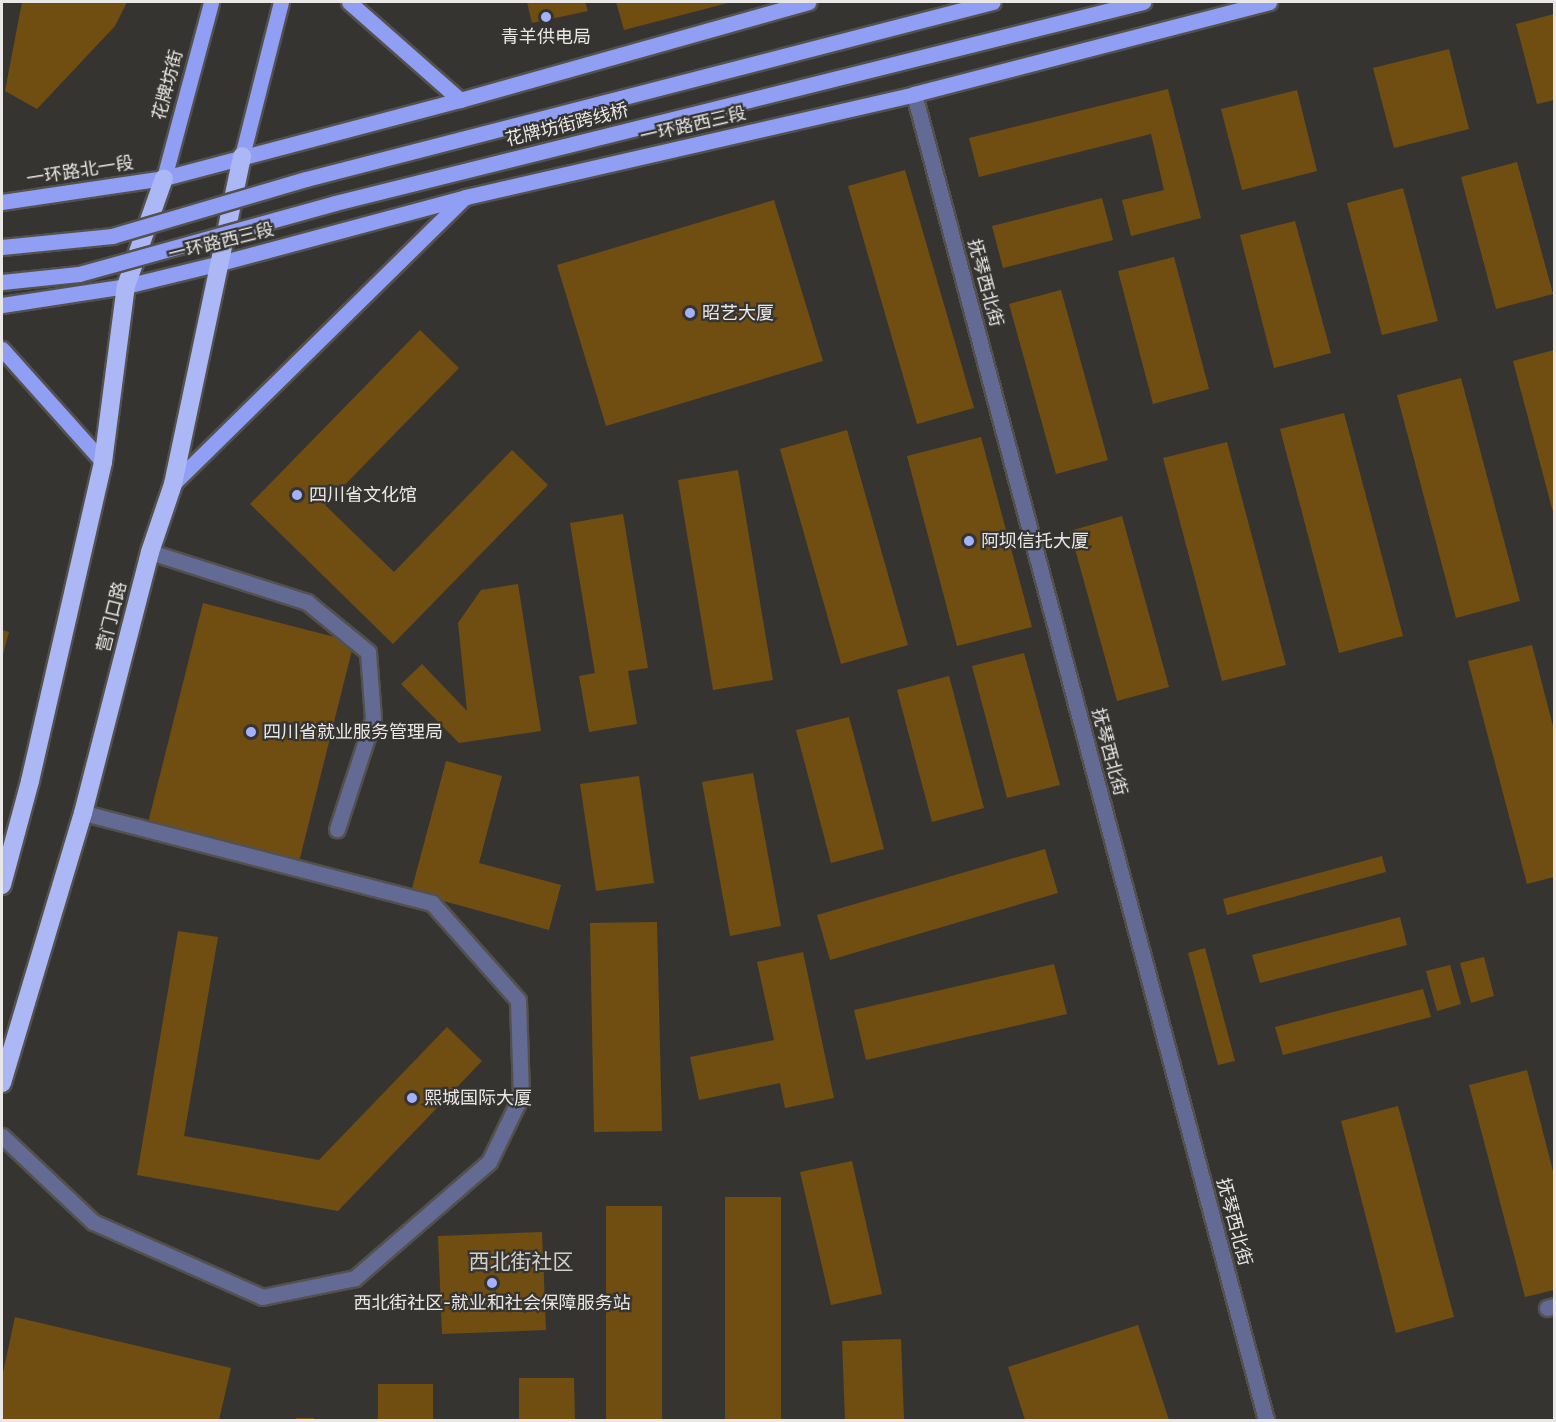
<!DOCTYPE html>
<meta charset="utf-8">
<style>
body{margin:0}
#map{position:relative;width:1556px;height:1422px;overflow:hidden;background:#363431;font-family:Cabin,"Noto Sans SC",sans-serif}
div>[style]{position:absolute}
.building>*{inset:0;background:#704e12}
.roads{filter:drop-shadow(2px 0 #53514e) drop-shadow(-2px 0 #53514e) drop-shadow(0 2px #53514e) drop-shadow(0 -2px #53514e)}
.lane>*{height:15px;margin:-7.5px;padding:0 7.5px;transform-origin:7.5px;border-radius:7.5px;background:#636b94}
.street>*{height:15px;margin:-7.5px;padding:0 7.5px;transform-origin:7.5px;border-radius:7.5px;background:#636b94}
.primary>*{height:15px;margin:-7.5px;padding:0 7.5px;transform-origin:7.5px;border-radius:7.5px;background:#909ff3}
.highway>*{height:18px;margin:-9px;padding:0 9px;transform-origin:9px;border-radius:9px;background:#acb8f5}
.bridges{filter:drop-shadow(2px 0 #53514e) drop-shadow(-2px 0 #53514e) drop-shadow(0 2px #53514e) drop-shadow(0 -2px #53514e)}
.primary-bridge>*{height:15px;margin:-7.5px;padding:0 7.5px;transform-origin:7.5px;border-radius:7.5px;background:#909ff3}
.dots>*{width:16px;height:16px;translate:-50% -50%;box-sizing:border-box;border:3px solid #363431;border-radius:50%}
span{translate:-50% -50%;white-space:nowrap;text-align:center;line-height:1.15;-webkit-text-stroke:4.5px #363431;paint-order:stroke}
.poi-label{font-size:18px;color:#e9e8e6}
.left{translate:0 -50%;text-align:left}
.street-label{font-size:18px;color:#e9e8e6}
.quarter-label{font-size:21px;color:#d2cfcb}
.frame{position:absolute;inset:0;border:3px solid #e9e8e6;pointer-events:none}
</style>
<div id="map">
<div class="building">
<div style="clip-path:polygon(22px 2px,127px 2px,115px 26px,37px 109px,5px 91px)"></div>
<div style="clip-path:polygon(527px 2px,585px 2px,588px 11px,532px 23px)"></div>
<div style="clip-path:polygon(616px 2px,732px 2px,624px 30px)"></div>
<div style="clip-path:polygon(1554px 14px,1554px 100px,1537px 104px,1516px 24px)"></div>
<div style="clip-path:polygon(1449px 49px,1469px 129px,1394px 148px,1373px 68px)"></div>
<div style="clip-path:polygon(1168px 89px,1201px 218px,1131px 236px,1122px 200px,1164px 190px,1151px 134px,979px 177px,969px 138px)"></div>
<div style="clip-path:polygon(1297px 90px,1317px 171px,1242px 190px,1221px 109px)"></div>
<div style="clip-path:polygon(1517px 162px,1553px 294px,1496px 309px,1461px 177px)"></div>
<div style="clip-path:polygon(905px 170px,974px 408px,917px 424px,848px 186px)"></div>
<div style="clip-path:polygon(1403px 188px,1438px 321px,1382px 335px,1347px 203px)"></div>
<div style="clip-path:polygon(1102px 198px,1113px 240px,1003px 268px,992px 226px)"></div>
<div style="clip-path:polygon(774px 200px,823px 361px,606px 426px,557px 265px)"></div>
<div style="clip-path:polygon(1295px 221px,1331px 353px,1274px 368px,1240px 235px)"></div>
<div style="clip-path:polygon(1174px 257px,1209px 389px,1153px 404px,1118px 271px)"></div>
<div style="clip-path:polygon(1061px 290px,1108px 460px,1056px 474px,1009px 304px)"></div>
<div style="clip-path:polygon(420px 330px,459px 368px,325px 505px,394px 572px,512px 450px,548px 485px,393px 644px,250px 504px)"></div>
<div style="clip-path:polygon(1554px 350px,1554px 516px,1513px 361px)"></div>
<div style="clip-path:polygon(1461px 378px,1520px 601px,1456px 618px,1397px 395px)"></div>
<div style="clip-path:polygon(1344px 413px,1403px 636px,1339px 653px,1280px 429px)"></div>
<div style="clip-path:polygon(847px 430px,908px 645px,841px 664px,780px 449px)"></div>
<div style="clip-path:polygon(981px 437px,1032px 627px,957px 646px,907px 456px)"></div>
<div style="clip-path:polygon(1227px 442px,1286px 665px,1222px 681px,1163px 458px)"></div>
<div style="clip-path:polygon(738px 470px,773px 680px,713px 690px,678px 480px)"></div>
<div style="clip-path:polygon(623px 514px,648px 668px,628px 671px,637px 724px,589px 732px,579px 676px,595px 673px,570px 523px)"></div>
<div style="clip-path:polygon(1122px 516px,1169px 687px,1117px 701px,1070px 531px)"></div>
<div style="clip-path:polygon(518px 584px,541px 731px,459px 743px,401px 684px,422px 664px,467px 711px,458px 623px,481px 590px)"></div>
<div style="clip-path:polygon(203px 603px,354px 642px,299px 862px,148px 823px)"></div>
<div style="clip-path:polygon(2px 630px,9px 632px,2px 658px)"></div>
<div style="clip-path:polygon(1532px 645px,1554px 730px,1554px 877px,1527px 884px,1468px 661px)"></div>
<div style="clip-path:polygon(1024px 653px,1060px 785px,1007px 798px,972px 666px)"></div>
<div style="clip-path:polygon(949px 676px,984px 808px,932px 822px,897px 690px)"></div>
<div style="clip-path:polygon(849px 717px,884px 849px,831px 863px,796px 730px)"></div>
<div style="clip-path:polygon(446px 761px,502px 776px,479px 863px,561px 885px,549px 930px,411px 892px)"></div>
<div style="clip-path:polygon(753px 773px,781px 926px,730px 936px,702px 782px)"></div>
<div style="clip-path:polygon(639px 776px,654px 883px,596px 891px,580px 784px)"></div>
<div style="clip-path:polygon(1045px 849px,1058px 893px,830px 960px,817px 915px)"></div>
<div style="clip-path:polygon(1382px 856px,1386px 872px,1227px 915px,1223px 899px)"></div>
<div style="clip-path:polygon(1400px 917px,1407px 945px,1260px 983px,1252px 955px)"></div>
<div style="clip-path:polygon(657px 922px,662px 1131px,594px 1132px,590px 923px)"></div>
<div style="clip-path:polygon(178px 931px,218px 937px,184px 1136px,319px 1160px,447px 1027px,482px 1061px,338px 1211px,137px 1175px)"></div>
<div style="clip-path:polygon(1205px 948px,1235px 1061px,1218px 1065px,1188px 953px)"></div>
<div style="clip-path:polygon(803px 952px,834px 1098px,785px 1108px,780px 1083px,699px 1100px,690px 1057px,774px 1040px,757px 962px)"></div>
<div style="clip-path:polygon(1484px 957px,1494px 996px,1471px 1003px,1460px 963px)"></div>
<div style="clip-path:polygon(1054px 964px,1067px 1014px,866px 1060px,854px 1010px)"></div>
<div style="clip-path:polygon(1450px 965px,1461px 1004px,1437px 1011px,1426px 971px)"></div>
<div style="clip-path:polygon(1423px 989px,1431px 1017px,1283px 1055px,1275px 1027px)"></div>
<div style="clip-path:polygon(1527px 1070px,1554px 1175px,1554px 1290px,1525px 1297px,1469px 1085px)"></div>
<div style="clip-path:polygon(1398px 1106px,1454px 1317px,1396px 1333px,1341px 1121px)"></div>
<div style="clip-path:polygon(852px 1161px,882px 1294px,831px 1305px,800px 1172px)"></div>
<div style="clip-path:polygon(725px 1197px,781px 1197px,781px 1420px,725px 1420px)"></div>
<div style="clip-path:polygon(606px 1206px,662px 1206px,662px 1420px,606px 1420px)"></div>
<div style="clip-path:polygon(542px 1232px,546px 1330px,442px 1334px,438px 1236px)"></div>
<div style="clip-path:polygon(15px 1317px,231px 1368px,219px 1420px,2px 1420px,2px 1377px)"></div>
<div style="clip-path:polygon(1138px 1325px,1169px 1420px,1025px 1420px,1008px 1367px)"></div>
<div style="clip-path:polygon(901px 1339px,904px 1420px,845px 1420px,842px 1341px)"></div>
<div style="clip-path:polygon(519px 1378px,574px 1378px,575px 1420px,519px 1420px)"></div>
<div style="clip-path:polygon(378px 1384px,433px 1384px,433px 1420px,378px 1420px)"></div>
<div style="clip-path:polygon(296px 1418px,314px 1418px,314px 1420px,296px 1420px)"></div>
</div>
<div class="roads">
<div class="lane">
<div style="left:1547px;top:1308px;width:7px;rotate:-16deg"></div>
</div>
<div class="street">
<div style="left:914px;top:94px;width:1372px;rotate:75.13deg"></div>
<div style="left:150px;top:552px;width:165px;rotate:17.7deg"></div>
<div style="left:307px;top:602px;width:79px;rotate:39.3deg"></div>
<div style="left:368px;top:652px;width:67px;rotate:85.7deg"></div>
<div style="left:373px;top:719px;width:116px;rotate:108.1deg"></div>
<div style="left:2px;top:1136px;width:125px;rotate:43.4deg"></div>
<div style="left:93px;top:1222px;width:185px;rotate:23.9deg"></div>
<div style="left:262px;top:1297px;width:95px;rotate:-11.5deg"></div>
<div style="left:355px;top:1278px;width:177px;rotate:-40.9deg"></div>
<div style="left:489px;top:1162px;width:73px;rotate:-64.1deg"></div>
<div style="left:521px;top:1096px;width:96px;rotate:-91.8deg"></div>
<div style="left:518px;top:1000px;width:130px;rotate:-131.6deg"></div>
<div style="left:432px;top:903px;width:360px;rotate:-165.5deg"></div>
</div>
<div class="primary">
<div style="left:349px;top:2px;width:148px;rotate:41.4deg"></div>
<div style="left:242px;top:156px;width:159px;rotate:-75.8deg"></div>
<div style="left:164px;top:178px;width:182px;rotate:-75deg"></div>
<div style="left:2px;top:202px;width:164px;rotate:-8.4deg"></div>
<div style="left:164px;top:178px;width:306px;rotate:-14.8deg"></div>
<div style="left:460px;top:100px;width:362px;rotate:-15.7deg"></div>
<div style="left:2px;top:305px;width:125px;rotate:-8.7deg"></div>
<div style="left:126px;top:286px;width:97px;rotate:-13.7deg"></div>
<div style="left:220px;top:263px;width:255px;rotate:-15deg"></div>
<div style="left:466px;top:197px;width:460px;rotate:-12.9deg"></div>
<div style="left:914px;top:94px;width:367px;rotate:-14.5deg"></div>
<div style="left:2px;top:349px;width:152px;rotate:48.2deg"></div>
<div style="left:173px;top:484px;width:408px;rotate:-44.5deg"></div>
</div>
<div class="highway">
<div style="left:2px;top:885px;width:108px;rotate:-74.9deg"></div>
<div style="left:30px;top:781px;width:327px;rotate:-77.1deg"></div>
<div style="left:103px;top:462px;width:177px;rotate:-82.6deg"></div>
<div style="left:126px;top:286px;width:114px;rotate:-70.6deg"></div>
<div style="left:2px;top:1083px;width:282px;rotate:-73.3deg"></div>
<div style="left:83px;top:813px;width:269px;rotate:-75.6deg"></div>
<div style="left:150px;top:552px;width:72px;rotate:-71.3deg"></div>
<div style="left:173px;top:484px;width:335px;rotate:-78.1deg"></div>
</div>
</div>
<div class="bridges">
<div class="primary-bridge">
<div style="left:2px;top:247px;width:111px;rotate:-5.7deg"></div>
<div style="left:112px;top:236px;width:202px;rotate:-16.4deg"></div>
<div style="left:306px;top:179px;width:709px;rotate:-14.45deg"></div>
<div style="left:2px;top:282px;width:77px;rotate:-5.9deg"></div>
<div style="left:79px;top:274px;width:266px;rotate:-15.5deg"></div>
<div style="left:335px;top:203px;width:833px;rotate:-13.97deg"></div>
</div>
</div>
<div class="dots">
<div style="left:546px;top:17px;background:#a3b2fd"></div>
<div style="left:690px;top:313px;background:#a3b2fd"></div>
<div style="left:297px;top:495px;background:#a3b2fd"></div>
<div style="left:969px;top:541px;background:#a3b2fd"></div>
<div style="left:251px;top:732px;background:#a3b2fd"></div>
<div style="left:412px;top:1098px;background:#a3b2fd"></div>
<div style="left:492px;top:1283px;background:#a3b2fd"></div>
</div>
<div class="poi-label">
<span style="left:546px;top:37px">青羊供电局</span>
<span class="left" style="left:702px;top:313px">昭艺大厦</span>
<span class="left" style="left:309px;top:495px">四川省文化馆</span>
<span class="left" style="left:981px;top:541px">阿坝信托大厦</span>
<span class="left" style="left:263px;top:732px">四川省就业服务管理局</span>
<span class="left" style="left:424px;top:1098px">熙城国际大厦</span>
<span style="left:492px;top:1303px">西北街社区-就业和社会保障服务站</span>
</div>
<div class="street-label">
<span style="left:168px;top:85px;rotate:-75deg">花牌坊街</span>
<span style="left:567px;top:125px;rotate:-14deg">花牌坊街跨线桥</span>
<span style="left:693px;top:125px;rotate:-13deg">一环路西三段</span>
<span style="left:80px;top:171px;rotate:-9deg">一环路北一段</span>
<span style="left:221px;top:242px;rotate:-14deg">一环路西三段</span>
<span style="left:985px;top:283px;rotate:75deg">抚琴西北街</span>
<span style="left:112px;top:617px;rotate:-76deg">营门口路</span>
<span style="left:1109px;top:752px;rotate:75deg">抚琴西北街</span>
<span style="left:1234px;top:1222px;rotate:75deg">抚琴西北街</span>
</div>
<div class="quarter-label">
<span style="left:521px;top:1262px">西北街社区</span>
</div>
<div class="frame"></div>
</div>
